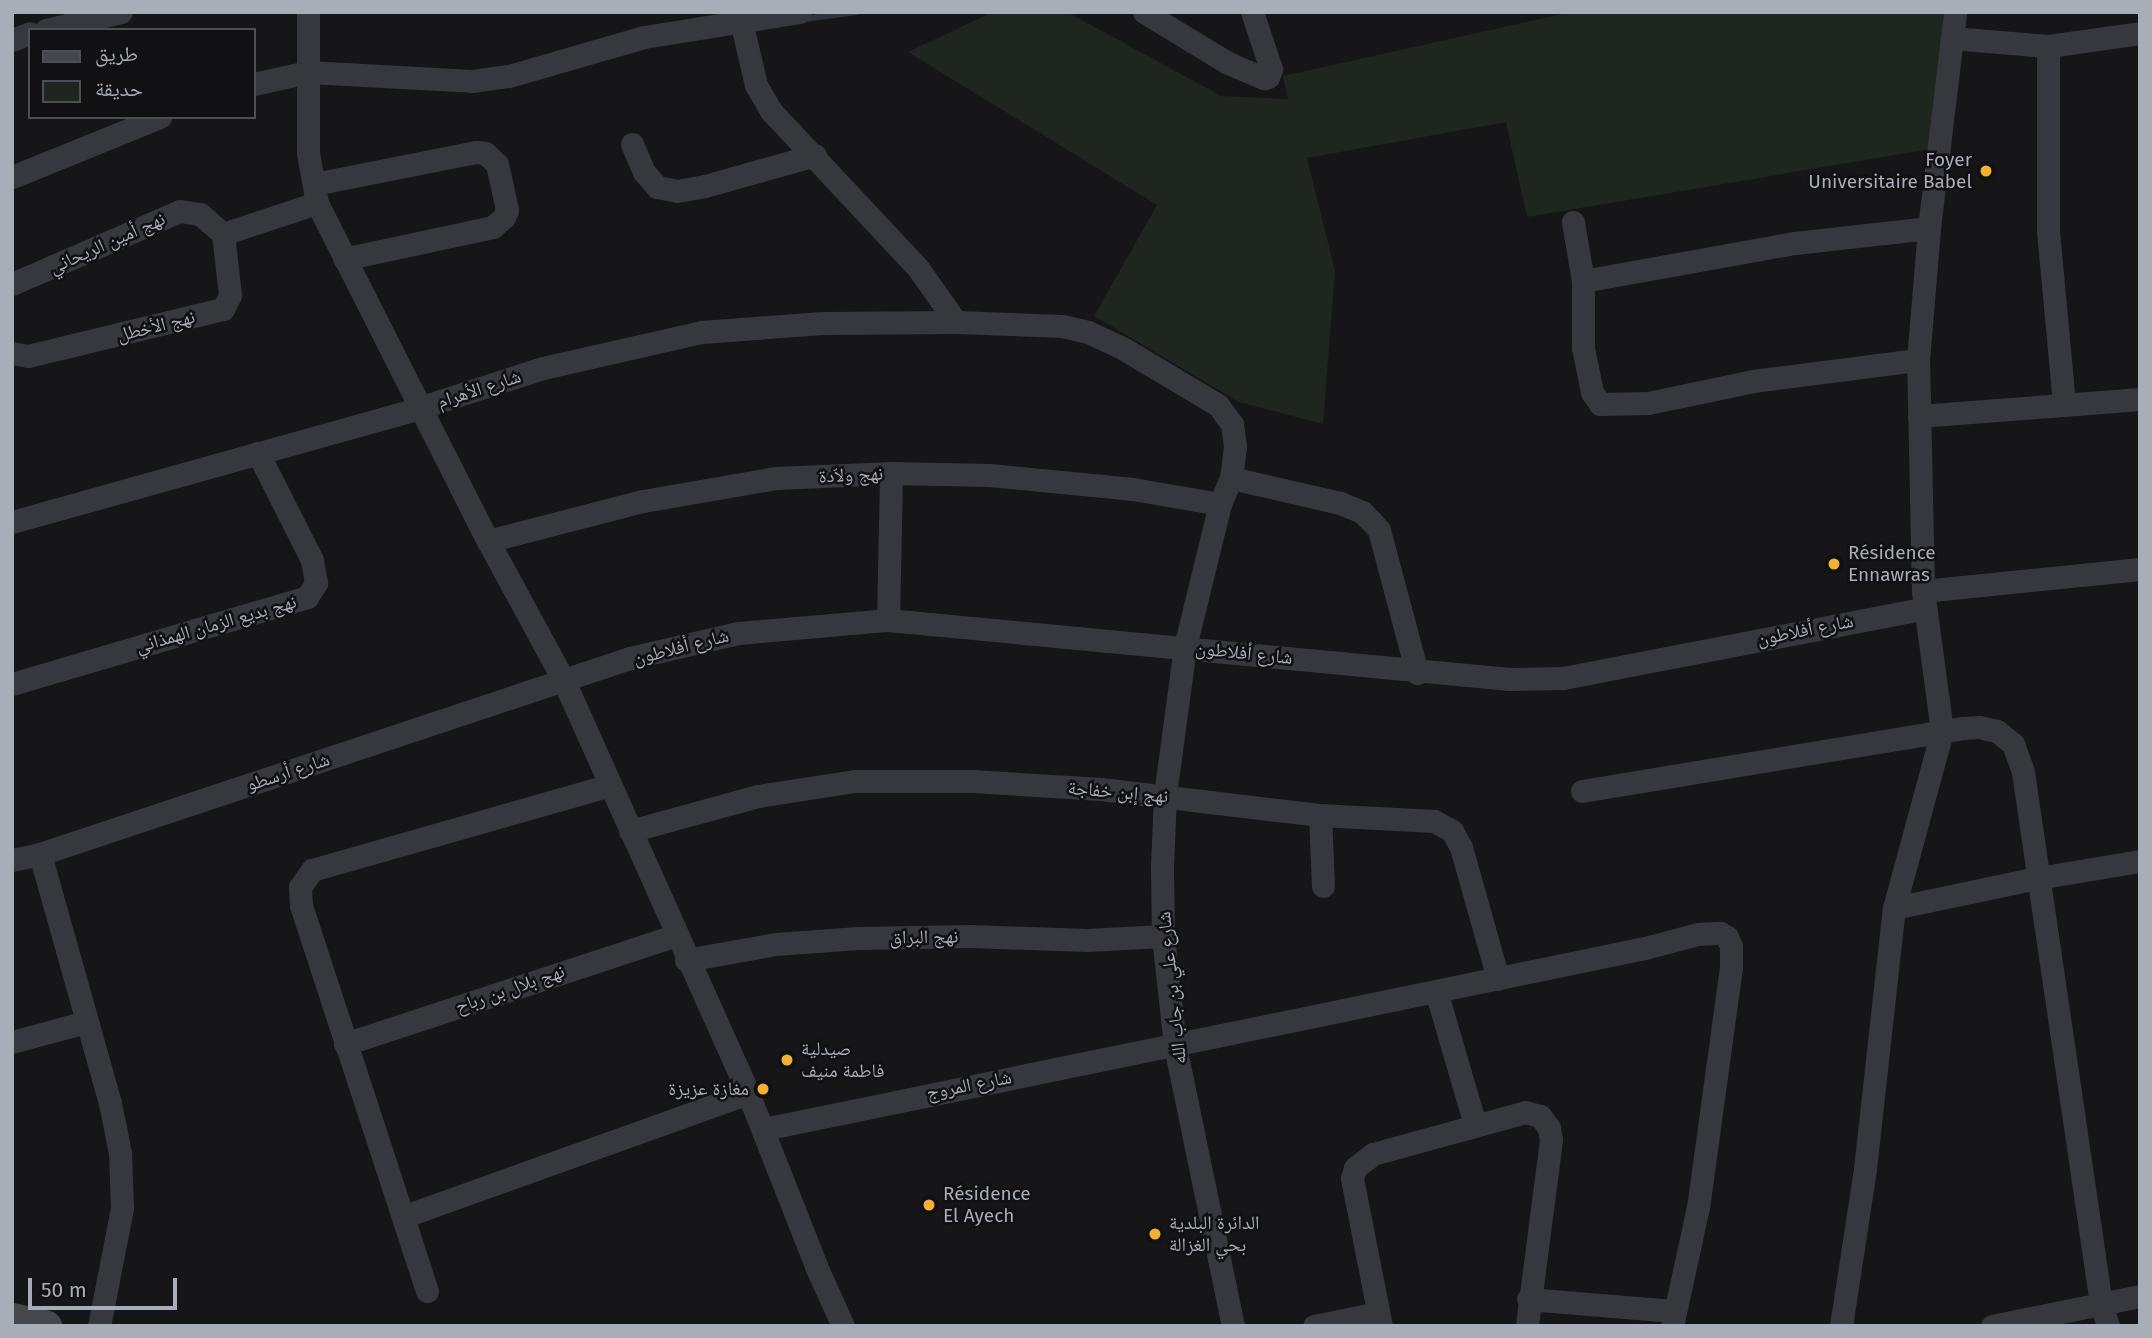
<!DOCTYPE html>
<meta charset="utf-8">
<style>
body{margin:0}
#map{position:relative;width:2152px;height:1338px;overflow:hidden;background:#161618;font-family:"Fira Sans","Noto Naskh Arabic",sans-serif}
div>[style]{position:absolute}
.green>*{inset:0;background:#1e261f}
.stream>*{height:6px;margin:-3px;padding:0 3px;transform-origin:3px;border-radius:3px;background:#2c353c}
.street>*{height:23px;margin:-11.5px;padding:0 11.5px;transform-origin:11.5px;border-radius:11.5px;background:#37383d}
.secondary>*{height:32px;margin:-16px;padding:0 16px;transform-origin:16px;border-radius:16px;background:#45474d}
.dots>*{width:19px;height:19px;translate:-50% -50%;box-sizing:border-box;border:4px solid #111113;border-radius:50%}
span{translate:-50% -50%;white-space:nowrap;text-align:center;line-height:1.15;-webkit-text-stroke:5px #111113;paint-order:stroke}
.poi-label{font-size:19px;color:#a8adb8}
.right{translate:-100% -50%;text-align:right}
.left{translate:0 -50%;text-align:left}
.street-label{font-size:19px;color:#a8adb8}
.frame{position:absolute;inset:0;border:14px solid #a8adb8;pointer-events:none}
.legend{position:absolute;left:28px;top:28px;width:228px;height:91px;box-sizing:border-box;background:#111113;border:2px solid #4d4f55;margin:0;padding:9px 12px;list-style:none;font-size:21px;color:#a8adb8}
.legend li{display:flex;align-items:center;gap:14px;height:35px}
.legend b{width:35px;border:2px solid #4d4f55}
.scale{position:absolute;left:28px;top:1278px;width:149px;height:32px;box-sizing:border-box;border:4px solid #a8adb8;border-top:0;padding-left:9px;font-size:21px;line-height:24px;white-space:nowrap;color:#a8adb8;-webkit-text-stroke:5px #111113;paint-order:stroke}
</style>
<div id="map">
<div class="green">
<div style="clip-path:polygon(993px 12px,1067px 12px,1221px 96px,1288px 99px,1283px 76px,1571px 12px,1949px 12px,1931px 149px,1527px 217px,1506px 122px,1307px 158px,1335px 271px,1323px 424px,1239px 402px,1094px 316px,1157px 205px,908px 52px)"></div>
</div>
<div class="stream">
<div style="left:804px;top:19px;width:53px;rotate:-7.5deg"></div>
</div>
<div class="street">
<div style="left:308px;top:12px;width:141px;rotate:90deg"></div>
<div style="left:308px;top:153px;width:51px;rotate:79.8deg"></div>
<div style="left:317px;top:203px;width:379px;rotate:63.2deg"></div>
<div style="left:488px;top:541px;width:159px;rotate:61.5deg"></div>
<div style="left:564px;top:681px;width:451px;rotate:65.9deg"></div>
<div style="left:748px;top:1093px;width:186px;rotate:68.5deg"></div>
<div style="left:816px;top:1266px;width:66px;rotate:65.8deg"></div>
<div style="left:739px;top:12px;width:75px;rotate:76.9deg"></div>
<div style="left:756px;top:85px;width:30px;rotate:60deg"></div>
<div style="left:771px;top:111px;width:215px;rotate:46.9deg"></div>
<div style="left:918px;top:268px;width:66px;rotate:54.9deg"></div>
<div style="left:1144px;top:12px;width:98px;rotate:31.3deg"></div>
<div style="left:1228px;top:63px;width:39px;rotate:23deg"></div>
<div style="left:1264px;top:78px;width:4px;rotate:-14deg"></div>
<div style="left:1268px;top:77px;width:9px;rotate:-69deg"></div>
<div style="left:1271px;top:69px;width:60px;rotate:-108.4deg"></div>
<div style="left:46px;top:30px;width:77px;rotate:-13.5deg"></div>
<div style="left:1952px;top:38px;width:96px;rotate:4.8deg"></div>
<div style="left:2048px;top:46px;width:93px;rotate:-8deg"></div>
<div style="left:12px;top:40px;width:19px;rotate:-21deg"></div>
<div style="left:2048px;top:46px;width:185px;rotate:90deg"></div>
<div style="left:2048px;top:231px;width:175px;rotate:84.7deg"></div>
<div style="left:254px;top:84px;width:55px;rotate:-12.5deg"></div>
<div style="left:308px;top:72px;width:164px;rotate:3.1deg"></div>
<div style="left:472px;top:81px;width:37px;rotate:-8deg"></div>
<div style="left:509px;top:76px;width:141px;rotate:-16.1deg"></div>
<div style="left:644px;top:37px;width:158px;rotate:-9.1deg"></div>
<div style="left:632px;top:144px;width:30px;rotate:67deg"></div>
<div style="left:644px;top:172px;width:20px;rotate:49deg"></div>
<div style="left:657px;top:187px;width:20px;rotate:11deg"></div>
<div style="left:677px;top:191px;width:28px;rotate:-10deg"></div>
<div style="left:705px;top:186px;width:114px;rotate:-15.7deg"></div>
<div style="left:12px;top:177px;width:160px;rotate:-22.1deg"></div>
<div style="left:314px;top:184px;width:165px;rotate:-11.2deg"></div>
<div style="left:476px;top:152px;width:9px;rotate:6deg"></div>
<div style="left:485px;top:153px;width:16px;rotate:43deg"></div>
<div style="left:497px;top:164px;width:47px;rotate:77.7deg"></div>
<div style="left:507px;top:210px;width:8px;rotate:113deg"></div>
<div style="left:504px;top:217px;width:15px;rotate:138deg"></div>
<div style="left:493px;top:227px;width:152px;rotate:167.9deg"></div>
<div style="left:1573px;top:222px;width:60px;rotate:80.4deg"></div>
<div style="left:1583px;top:281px;width:67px;rotate:90deg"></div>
<div style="left:1583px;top:348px;width:45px;rotate:78.4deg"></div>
<div style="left:1592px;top:392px;width:14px;rotate:56deg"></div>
<div style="left:1600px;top:404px;width:48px;rotate:-1.2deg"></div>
<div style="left:1648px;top:403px;width:107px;rotate:-11.8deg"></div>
<div style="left:1753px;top:381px;width:166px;rotate:-7.3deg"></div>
<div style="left:1583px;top:281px;width:215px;rotate:-10.2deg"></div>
<div style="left:1795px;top:243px;width:135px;rotate:-6.4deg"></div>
<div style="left:12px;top:284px;width:183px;rotate:-23.5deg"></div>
<div style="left:180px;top:211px;width:20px;rotate:9deg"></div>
<div style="left:200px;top:214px;width:30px;rotate:41deg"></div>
<div style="left:223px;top:234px;width:99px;rotate:-18.3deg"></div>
<div style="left:12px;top:353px;width:16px;rotate:11deg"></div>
<div style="left:28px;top:356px;width:201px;rotate:-13.6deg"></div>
<div style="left:223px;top:309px;width:16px;rotate:-63deg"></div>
<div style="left:230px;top:295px;width:61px;rotate:-96.5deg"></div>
<div style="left:1919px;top:416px;width:222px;rotate:-4.4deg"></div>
<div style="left:1231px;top:478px;width:112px;rotate:12.9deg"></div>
<div style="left:1340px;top:503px;width:24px;rotate:22deg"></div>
<div style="left:1362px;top:512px;width:13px;rotate:45deg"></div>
<div style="left:1371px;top:521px;width:12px;rotate:48deg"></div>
<div style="left:1379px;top:530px;width:148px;rotate:75.1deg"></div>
<div style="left:12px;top:522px;width:423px;rotate:-15.6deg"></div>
<div style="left:419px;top:408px;width:130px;rotate:-17.9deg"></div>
<div style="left:543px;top:368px;width:163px;rotate:-12.8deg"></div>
<div style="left:702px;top:332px;width:121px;rotate:-4.3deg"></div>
<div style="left:823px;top:323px;width:133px;rotate:-0.4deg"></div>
<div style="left:956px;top:322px;width:106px;rotate:2.2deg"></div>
<div style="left:1062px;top:326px;width:27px;rotate:13deg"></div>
<div style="left:1088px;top:332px;width:40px;rotate:25deg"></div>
<div style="left:1124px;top:349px;width:109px;rotate:30.8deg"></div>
<div style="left:1218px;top:405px;width:24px;rotate:54deg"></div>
<div style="left:1232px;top:424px;width:22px;rotate:82deg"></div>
<div style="left:1235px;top:446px;width:32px;rotate:97deg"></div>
<div style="left:1231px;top:478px;width:28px;rotate:113deg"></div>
<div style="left:1220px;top:504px;width:147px;rotate:103.8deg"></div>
<div style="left:1185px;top:647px;width:149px;rotate:97.7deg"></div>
<div style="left:1165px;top:795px;width:73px;rotate:92.4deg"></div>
<div style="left:1162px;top:868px;width:68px;rotate:89.2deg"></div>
<div style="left:1163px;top:936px;width:111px;rotate:83.8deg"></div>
<div style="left:1175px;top:1046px;width:286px;rotate:78.3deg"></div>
<div style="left:488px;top:541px;width:160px;rotate:-14.5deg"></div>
<div style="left:643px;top:501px;width:135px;rotate:-9.8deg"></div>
<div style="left:776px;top:478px;width:115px;rotate:-2.5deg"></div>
<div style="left:891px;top:473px;width:99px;rotate:1.2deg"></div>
<div style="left:990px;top:475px;width:144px;rotate:5.6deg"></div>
<div style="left:1133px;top:489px;width:88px;rotate:9.8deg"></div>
<div style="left:1923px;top:591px;width:218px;rotate:-5.8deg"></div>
<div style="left:888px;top:620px;width:147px;rotate:-88.8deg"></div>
<div style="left:12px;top:684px;width:308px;rotate:-16.4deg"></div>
<div style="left:307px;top:597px;width:17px;rotate:-57deg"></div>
<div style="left:316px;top:583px;width:23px;rotate:-100deg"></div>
<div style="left:312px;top:560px;width:120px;rotate:-116.8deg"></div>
<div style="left:1582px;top:791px;width:387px;rotate:-9.4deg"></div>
<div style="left:1964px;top:728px;width:15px;rotate:-4deg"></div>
<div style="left:1979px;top:727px;width:18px;rotate:13deg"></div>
<div style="left:1997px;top:731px;width:21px;rotate:39deg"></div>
<div style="left:2013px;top:744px;width:30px;rotate:70deg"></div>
<div style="left:2023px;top:772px;width:538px;rotate:81.66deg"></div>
<div style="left:2101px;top:1304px;width:23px;rotate:72deg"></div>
<div style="left:1320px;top:815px;width:71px;rotate:87.6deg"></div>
<div style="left:630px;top:831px;width:133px;rotate:-15.3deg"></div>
<div style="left:758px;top:796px;width:98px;rotate:-8.8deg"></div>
<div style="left:855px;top:781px;width:118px"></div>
<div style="left:973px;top:781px;width:128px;rotate:3.6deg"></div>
<div style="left:1101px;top:789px;width:221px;rotate:6.8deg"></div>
<div style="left:1320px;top:815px;width:114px;rotate:3deg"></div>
<div style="left:1434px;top:821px;width:21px;rotate:29deg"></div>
<div style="left:1452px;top:831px;width:18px;rotate:61deg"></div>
<div style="left:1461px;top:847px;width:137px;rotate:74.3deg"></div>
<div style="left:40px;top:854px;width:259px;rotate:74.3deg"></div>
<div style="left:110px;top:1103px;width:51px;rotate:78.7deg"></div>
<div style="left:120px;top:1153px;width:55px;rotate:87.9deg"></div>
<div style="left:122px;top:1208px;width:120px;rotate:101deg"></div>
<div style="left:12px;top:860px;width:29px;rotate:-12deg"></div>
<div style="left:40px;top:854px;width:622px;rotate:-18.38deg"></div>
<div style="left:630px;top:658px;width:111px;rotate:-13deg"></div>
<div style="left:738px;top:633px;width:151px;rotate:-5deg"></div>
<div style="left:888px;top:620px;width:624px;rotate:5.43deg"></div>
<div style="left:1509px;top:679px;width:54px;rotate:-1.1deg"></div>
<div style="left:1563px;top:678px;width:369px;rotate:-10.9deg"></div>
<div style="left:1894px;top:908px;width:147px;rotate:-11.8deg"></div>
<div style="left:2038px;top:878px;width:103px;rotate:-9.5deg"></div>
<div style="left:686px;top:960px;width:91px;rotate:-10.1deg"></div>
<div style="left:776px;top:944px;width:82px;rotate:-4.2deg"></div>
<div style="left:858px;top:938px;width:112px;rotate:-1deg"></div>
<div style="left:970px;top:936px;width:117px;rotate:2deg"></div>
<div style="left:1087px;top:940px;width:76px;rotate:-3deg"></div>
<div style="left:1436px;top:991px;width:139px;rotate:73.7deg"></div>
<div style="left:12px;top:1042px;width:77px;rotate:-15.1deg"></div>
<div style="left:345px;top:1044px;width:348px;rotate:-18.2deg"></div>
<div style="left:764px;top:1129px;width:899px;rotate:-11.61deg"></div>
<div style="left:1645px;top:948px;width:55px;rotate:-14.8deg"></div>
<div style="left:1698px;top:934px;width:22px;rotate:-3deg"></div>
<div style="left:1720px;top:933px;width:8px;rotate:30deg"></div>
<div style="left:1727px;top:937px;width:10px;rotate:66deg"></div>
<div style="left:1731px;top:946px;width:21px;rotate:90deg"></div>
<div style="left:1731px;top:967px;width:242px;rotate:97.8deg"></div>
<div style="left:1698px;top:1207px;width:122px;rotate:102.3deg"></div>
<div style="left:405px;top:1216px;width:364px;rotate:-19.7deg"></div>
<div style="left:427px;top:1291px;width:405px;rotate:-108.1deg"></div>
<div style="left:301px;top:906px;width:19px;rotate:-93deg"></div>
<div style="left:300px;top:887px;width:21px;rotate:-55deg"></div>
<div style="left:312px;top:870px;width:310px;rotate:-15.9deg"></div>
<div style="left:1528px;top:1299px;width:146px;rotate:4.7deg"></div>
<div style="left:1314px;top:1326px;width:65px;rotate:-11.5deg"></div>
<div style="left:1381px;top:1326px;width:151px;rotate:-101.1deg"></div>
<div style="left:1352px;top:1178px;width:10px;rotate:-73deg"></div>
<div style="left:1355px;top:1168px;width:23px;rotate:-38deg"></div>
<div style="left:1373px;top:1154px;width:158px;rotate:-15.4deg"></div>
<div style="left:1525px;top:1112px;width:16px;rotate:15deg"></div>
<div style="left:1540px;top:1116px;width:15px;rotate:53deg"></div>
<div style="left:1549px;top:1128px;width:12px;rotate:81deg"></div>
<div style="left:1551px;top:1140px;width:188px;rotate:97.4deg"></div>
<div style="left:1841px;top:1326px;width:159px;rotate:-81.3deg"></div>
<div style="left:1865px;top:1169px;width:263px;rotate:-83.7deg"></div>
<div style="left:1894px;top:908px;width:183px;rotate:-74.8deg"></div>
<div style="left:1942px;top:731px;width:141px;rotate:-97.7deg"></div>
<div style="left:1923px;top:591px;width:231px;rotate:-91.2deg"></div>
<div style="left:1918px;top:360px;width:132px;rotate:-85.2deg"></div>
<div style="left:1929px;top:228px;width:218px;rotate:-83.1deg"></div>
<div style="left:1992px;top:1326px;width:151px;rotate:-11.5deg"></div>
</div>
<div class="secondary">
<div style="left:12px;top:1319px;width:35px;rotate:12deg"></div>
</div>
<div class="dots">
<div style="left:1986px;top:171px;background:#f2b134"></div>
<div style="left:1834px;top:564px;background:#f2b134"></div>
<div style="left:787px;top:1060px;background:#f2b134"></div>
<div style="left:763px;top:1089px;background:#f2b134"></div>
<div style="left:929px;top:1205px;background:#f2b134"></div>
<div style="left:1155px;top:1234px;background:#f2b134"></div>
</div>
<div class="poi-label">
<span class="right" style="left:1972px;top:171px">Foyer<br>Universitaire Babel</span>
<span class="left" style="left:1848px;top:564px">Résidence<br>Ennawras</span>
<span class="left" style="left:801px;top:1060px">صيدلية<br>فاطمة منيف</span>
<span class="right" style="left:749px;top:1089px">مغازة عزيزة</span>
<span class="left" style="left:943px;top:1205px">Résidence<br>El Ayech</span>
<span class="left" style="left:1169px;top:1234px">الدائرة البلدية<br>بحي الغزالة</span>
</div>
<div class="street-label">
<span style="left:107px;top:243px;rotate:-24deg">نهج أمين الريحاني</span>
<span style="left:156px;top:326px;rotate:-14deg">نهج الأخطل</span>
<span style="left:479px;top:389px;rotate:-18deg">شارع الأهرام</span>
<span style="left:851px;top:475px;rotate:-3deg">نهج ولاّدة</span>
<span style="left:216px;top:624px;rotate:-16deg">نهج بديع الزمان الهمذاني</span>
<span style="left:1805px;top:630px;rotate:-11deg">شارع أفلاطون</span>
<span style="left:681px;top:647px;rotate:-14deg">شارع أفلاطون</span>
<span style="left:1244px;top:653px;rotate:6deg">شارع أفلاطون</span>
<span style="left:288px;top:772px;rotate:-18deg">شارع أرسطو</span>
<span style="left:1118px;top:792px;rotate:5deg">نهج إبن خفاجة</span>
<span style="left:924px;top:937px;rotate:-1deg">نهج البراق</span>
<span style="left:1172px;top:988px;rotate:-96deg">شارع علي بن جاب الله</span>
<span style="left:510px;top:989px;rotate:-19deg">نهج بلال بن رباح</span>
<span style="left:969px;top:1085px;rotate:-11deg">شارع المروج</span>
</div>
<div class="frame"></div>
<ul class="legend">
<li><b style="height:9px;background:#45474d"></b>طريق</li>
<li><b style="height:19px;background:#1e261f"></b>حديقة</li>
</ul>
<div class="scale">50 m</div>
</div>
